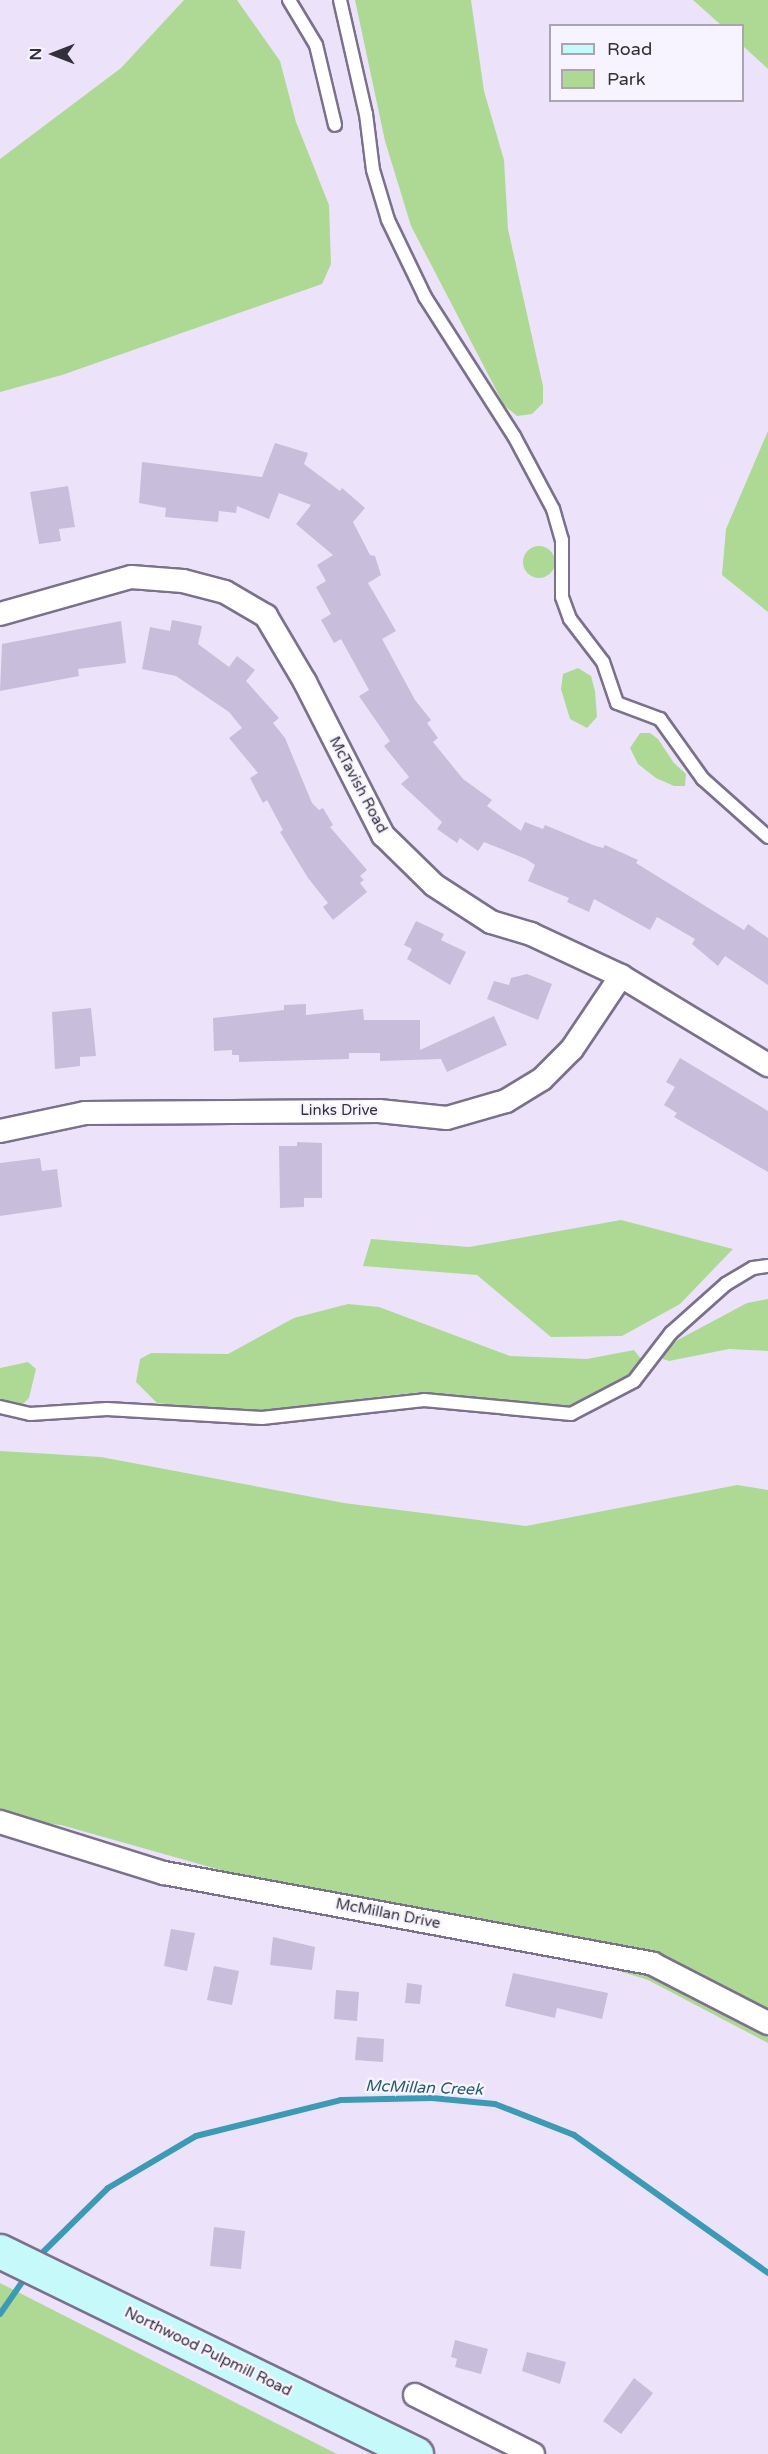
<!DOCTYPE html>
<style>
body{margin:0}
#map{position:relative;width:768px;height:2454px;overflow:hidden;background:#ece3fb;font-family:"Varela Round",sans-serif}
div>[style]{position:absolute}
.green>*{inset:0;background:#aed994}
.round{border-radius:50%}
.stream>*{height:6px;margin:-3px;padding:0 3px;transform-origin:3px;border-radius:3px;background:#3c9ab5}
.building>*{inset:0;background:#c8bdda}
.roads{filter:drop-shadow(2px 0 #7b718b) drop-shadow(-2px 0 #7b718b) drop-shadow(0 2px #7b718b) drop-shadow(0 -2px #7b718b)}
.lane>*{height:12px;margin:-6px;padding:0 6px;transform-origin:6px;border-radius:6px;background:#fff}
.street>*{height:22px;margin:-11px;padding:0 11px;transform-origin:11px;border-radius:11px;background:#fff}
.secondary>*{height:33px;margin:-16.5px;padding:0 16.5px;transform-origin:16.5px;border-radius:16.5px;background:#c6f9fa}
span{translate:-50% -50%;white-space:nowrap;text-align:center;line-height:1.15;-webkit-text-stroke:5px #f7f3ff;paint-order:stroke}
.street-label{font-size:15px;color:#34303b}
.water-label{font-size:16px;color:#295d6c;font-style:italic}
.legend{position:absolute;left:549px;top:24px;width:195px;height:78px;box-sizing:border-box;background:#f7f3ff;border:2px solid #a9a5b1;margin:0;padding:8px 10px;list-style:none;font-size:18px;color:#34303b}
.legend li{display:flex;align-items:center;gap:12px;height:30px}
.legend b{width:30px;border:2px solid #a9a5b1}
.north{position:absolute;left:24px;top:24px;width:60px;height:60px;-webkit-text-stroke:4px #f7f3ff;paint-order:stroke;rotate:270deg;font-size:16px;font-weight:700;line-height:24px;text-align:center;color:#34303b}
.north::after{content:'';display:block;margin:auto;width:21px;height:27px;background:#34303b;clip-path:polygon(50% 0,100% 100%,50% 72%,0 100%)}
</style>
<div id="map">
<div class="green">
<div style="clip-path:polygon(184px 0,237px 0,280px 61px,296px 122px,329px 205px,331px 264px,322px 284px,62px 375px,0 392px,0 159px,121px 68px)"></div>
<div style="clip-path:polygon(355px 0,471px 0,484px 91px,504px 160px,508px 229px,543px 386px,543px 403px,532px 414px,517px 416px,504px 405px,411px 226px,385px 141px)"></div>
<div style="clip-path:polygon(693px 0,768px 0,768px 69px,743px 46px,742px 26px,721px 25px)"></div>
<div style="clip-path:polygon(768px 431px,768px 612px,722px 575px,726px 529px)"></div>
<div class="round" style="left:523px;top:546px;width:32px;height:32px"></div>
<div style="clip-path:polygon(578px 668px,591px 676px,595px 691px,597px 717px,587px 728px,570px 719px,561px 689px,563px 674px)"></div>
<div style="clip-path:polygon(640px 733px,650px 733px,658px 739px,674px 763px,686px 774px,685px 786px,674px 786px,656px 778px,638px 764px,630px 748px)"></div>
<div style="clip-path:polygon(621px 1220px,733px 1249px,680px 1304px,622px 1336px,551px 1337px,477px 1275px,363px 1266px,371px 1239px,469px 1247px)"></div>
<div style="clip-path:polygon(768px 1299px,768px 1351px,729px 1349px,669px 1361px,663px 1359px,663px 1352px,672px 1343px,747px 1303px)"></div>
<div style="clip-path:polygon(348px 1304px,379px 1307px,510px 1356px,587px 1359px,634px 1350px,641px 1359px,628px 1380px,570px 1407px,420px 1392px,247px 1412px,157px 1403px,136px 1382px,140px 1359px,151px 1353px,228px 1354px,294px 1318px)"></div>
<div style="clip-path:polygon(28px 1362px,36px 1369px,29px 1398px,23px 1404px,0 1400px,0 1368px)"></div>
<div style="clip-path:polygon(0 1451px,101px 1457px,344px 1503px,526px 1526px,737px 1485px,768px 1490px,768px 2043px,648px 1980px,504px 1935px,295px 1891px,61px 1825px,0 1818px)"></div>
<div style="clip-path:polygon(0 2283px,337px 2454px,0 2454px)"></div>
</div>
<div class="stream">
<div style="left:36px;top:2259px;width:101px;rotate:-44.6deg"></div>
<div style="left:108px;top:2188px;width:102px;rotate:-30.6deg"></div>
<div style="left:196px;top:2136px;width:149px;rotate:-13.9deg"></div>
<div style="left:341px;top:2100px;width:91px;rotate:-1.3deg"></div>
<div style="left:432px;top:2098px;width:63px;rotate:5.4deg"></div>
<div style="left:495px;top:2104px;width:85px;rotate:21.4deg"></div>
<div style="left:574px;top:2135px;width:238px;rotate:35.4deg"></div>
<div style="left:0;top:2314px;width:47px;rotate:-55.3deg"></div>
</div>
<div class="building">
<div style="clip-path:polygon(275px 443px,308px 453px,304px 464px,340px 491px,342px 488px,365px 508px,353px 522px,370px 555px,375px 556px,381px 575px,368px 583px,396px 631px,382px 639px,415px 700px,431px 720px,427px 723px,438px 738px,433px 742px,463px 779px,492px 800px,487px 806px,521px 831px,525px 822px,543px 829px,545px 825px,593px 845px,603px 848px,605px 845px,638px 860px,636px 863px,744px 930px,748px 924px,768px 938px,768px 985px,725px 956px,718px 966px,692px 944px,695px 939px,657px 917px,650px 930px,594px 899px,589px 912px,567px 902px,569px 898px,528px 881px,535px 865px,526px 859px,484px 842px,478px 851px,460px 838px,457px 843px,437px 829px,442px 822px,401px 784px,409px 777px,384px 746px,390px 741px,359px 696px,369px 690px,341px 639px,334px 643px,321px 620px,331px 614px,316px 587px,326px 581px,317px 565px,333px 555px,296px 524px,311px 505px,279px 493px,269px 519px,237px 506px,236px 513px,219px 511px,218px 522px,165px 517px,166px 508px,139px 503px,142px 462px,262px 477px)"></div>
<div style="clip-path:polygon(68px 486px,75px 527px,59px 529px,61px 541px,39px 544px,30px 492px)"></div>
<div style="clip-path:polygon(172px 620px,202px 626px,198px 644px,229px 667px,237px 656px,255px 670px,246px 681px,279px 718px,273px 723px,285px 738px,312px 803px,319px 810px,323px 808px,333px 825px,330px 827px,367px 870px,360px 876px,364px 880px,360px 883px,367px 892px,333px 920px,323px 907px,328px 903px,308px 878px,280px 832px,283px 830px,267px 800px,263px 803px,250px 778px,258px 773px,229px 738px,242px 728px,229px 712px,176px 676px,142px 669px,150px 627px,170px 631px)"></div>
<div style="clip-path:polygon(121px 621px,126px 663px,78px 669px,79px 676px,0 691px,2px 644px)"></div>
<div style="clip-path:polygon(416px 921px,444px 934px,441px 940px,466px 952px,450px 985px,407px 959px,412px 949px,404px 945px)"></div>
<div style="clip-path:polygon(527px 974px,552px 984px,538px 1020px,487px 999px,494px 981px,509px 985px,511px 978px)"></div>
<div style="clip-path:polygon(306px 1004px,306px 1015px,363px 1009px,364px 1020px,420px 1020px,420px 1050px,494px 1016px,507px 1045px,447px 1072px,441px 1059px,380px 1061px,380px 1053px,349px 1053px,349px 1059px,239px 1062px,239px 1055px,232px 1055px,232px 1050px,214px 1051px,213px 1018px,284px 1010px,284px 1005px)"></div>
<div style="clip-path:polygon(91px 1008px,96px 1056px,80px 1057px,80px 1066px,55px 1069px,52px 1012px)"></div>
<div style="clip-path:polygon(680px 1058px,768px 1111px,768px 1172px,674px 1117px,677px 1113px,664px 1105px,675px 1087px,666px 1082px)"></div>
<div style="clip-path:polygon(297px 1142px,322px 1143px,322px 1198px,304px 1198px,304px 1207px,280px 1208px,279px 1146px,297px 1146px)"></div>
<div style="clip-path:polygon(40px 1158px,42px 1171px,57px 1169px,62px 1207px,0 1216px,0 1163px)"></div>
<div style="clip-path:polygon(171px 1929px,195px 1933px,187px 1971px,164px 1966px)"></div>
<div style="clip-path:polygon(273px 1937px,315px 1947px,312px 1970px,270px 1965px)"></div>
<div style="clip-path:polygon(214px 1966px,239px 1971px,232px 2005px,207px 2000px)"></div>
<div style="clip-path:polygon(513px 1973px,608px 1993px,602px 2019px,557px 2008px,555px 2018px,505px 2006px)"></div>
<div style="clip-path:polygon(407px 1983px,422px 1985px,420px 2004px,405px 2003px)"></div>
<div style="clip-path:polygon(336px 1990px,359px 1992px,357px 2021px,334px 2019px)"></div>
<div style="clip-path:polygon(357px 2037px,384px 2039px,383px 2062px,355px 2060px)"></div>
<div style="clip-path:polygon(214px 2227px,245px 2231px,241px 2269px,210px 2266px)"></div>
<div style="clip-path:polygon(455px 2340px,488px 2349px,481px 2374px,455px 2367px,457px 2359px,451px 2357px)"></div>
<div style="clip-path:polygon(527px 2352px,566px 2362px,560px 2384px,522px 2371px)"></div>
<div style="clip-path:polygon(634px 2378px,653px 2393px,621px 2434px,603px 2421px)"></div>
</div>
<div class="roads">
<div class="lane">
<div style="left:289px;top:0;width:52px;rotate:59deg"></div>
<div style="left:316px;top:45px;width:82px;rotate:76.6deg"></div>
<div style="left:340px;top:0;width:117px;rotate:77.2deg"></div>
<div style="left:366px;top:114px;width:56px;rotate:82.9deg"></div>
<div style="left:373px;top:170px;width:52px;rotate:73.3deg"></div>
<div style="left:388px;top:220px;width:85px;rotate:64.3deg"></div>
<div style="left:425px;top:297px;width:165px;rotate:57.4deg"></div>
<div style="left:514px;top:436px;width:83px;rotate:61.9deg"></div>
<div style="left:553px;top:509px;width:32px;rotate:74deg"></div>
<div style="left:562px;top:540px;width:57px;rotate:90deg"></div>
<div style="left:562px;top:597px;width:23px;rotate:70deg"></div>
<div style="left:570px;top:619px;width:54px;rotate:52.5deg"></div>
<div style="left:603px;top:662px;width:43px;rotate:71.1deg"></div>
<div style="left:617px;top:703px;width:46px;rotate:20.4deg"></div>
<div style="left:660px;top:719px;width:74px;rotate:54.4deg"></div>
<div style="left:703px;top:779px;width:87px;rotate:41.7deg"></div>
<div style="left:0;top:1407px;width:31px;rotate:13deg"></div>
<div style="left:30px;top:1414px;width:77px;rotate:-3.7deg"></div>
<div style="left:107px;top:1409px;width:155px;rotate:3.3deg"></div>
<div style="left:262px;top:1418px;width:163px;rotate:-6.3deg"></div>
<div style="left:424px;top:1400px;width:148px;rotate:5.4deg"></div>
<div style="left:571px;top:1414px;width:71px;rotate:-27.6deg"></div>
<div style="left:634px;top:1381px;width:61px;rotate:-52.4deg"></div>
<div style="left:671px;top:1333px;width:74px;rotate:-41.7deg"></div>
<div style="left:726px;top:1284px;width:31px;rotate:-31deg"></div>
<div style="left:753px;top:1268px;width:15px;rotate:-8deg"></div>
</div>
<div class="street">
<div style="left:0;top:614px;width:136px;rotate:-15.8deg"></div>
<div style="left:131px;top:577px;width:52px;rotate:4.4deg"></div>
<div style="left:183px;top:581px;width:43px;rotate:14.7deg"></div>
<div style="left:225px;top:592px;width:48px;rotate:30.3deg"></div>
<div style="left:266px;top:616px;width:77px;rotate:59.4deg"></div>
<div style="left:305px;top:682px;width:172px;rotate:63deg"></div>
<div style="left:383px;top:835px;width:71px;rotate:44.4deg"></div>
<div style="left:434px;top:885px;width:68px;rotate:33deg"></div>
<div style="left:491px;top:922px;width:42px;rotate:16.7deg"></div>
<div style="left:531px;top:934px;width:99px;rotate:25deg"></div>
<div style="left:621px;top:976px;width:172px;rotate:31.2deg"></div>
<div style="left:0;top:1131px;width:87px;rotate:-12deg"></div>
<div style="left:85px;top:1113px;width:294px;rotate:-0.4deg"></div>
<div style="left:379px;top:1111px;width:68px;rotate:5.9deg"></div>
<div style="left:447px;top:1118px;width:61px;rotate:-16.1deg"></div>
<div style="left:506px;top:1101px;width:42px;rotate:-31.4deg"></div>
<div style="left:542px;top:1079px;width:42px;rotate:-45deg"></div>
<div style="left:572px;top:1049px;width:88px;rotate:-56.1deg"></div>
<div style="left:0;top:1822px;width:172px;rotate:17.3deg"></div>
<div style="left:164px;top:1873px;width:497px;rotate:10.5deg"></div>
<div style="left:653px;top:1964px;width:129px;rotate:27.2deg"></div>
<div style="left:415px;top:2395px;width:132px;rotate:26.6deg"></div>
</div>
<div class="secondary">
<div style="left:0;top:2251px;width:463px;rotate:26deg"></div>
</div>
</div>
<div class="street-label">
<span style="left:358px;top:785px;rotate:62deg">McTavish Road</span>
<span style="left:339px;top:1111px">Links Drive</span>
<span style="left:388px;top:1914px;rotate:11deg">McMillan Drive</span>
<span style="left:208px;top:2352px;rotate:26deg">Northwood Pulpmill Road</span>
</div>
<div class="water-label">
<span style="left:424px;top:2088px;rotate:2deg">McMillan Creek</span>
</div>
<ul class="legend">
<li><b style="height:8px;background:#c6f9fa"></b>Road</li>
<li><b style="height:16px;background:#aed994"></b>Park</li>
</ul>
<div class="north">N</div>
</div>
